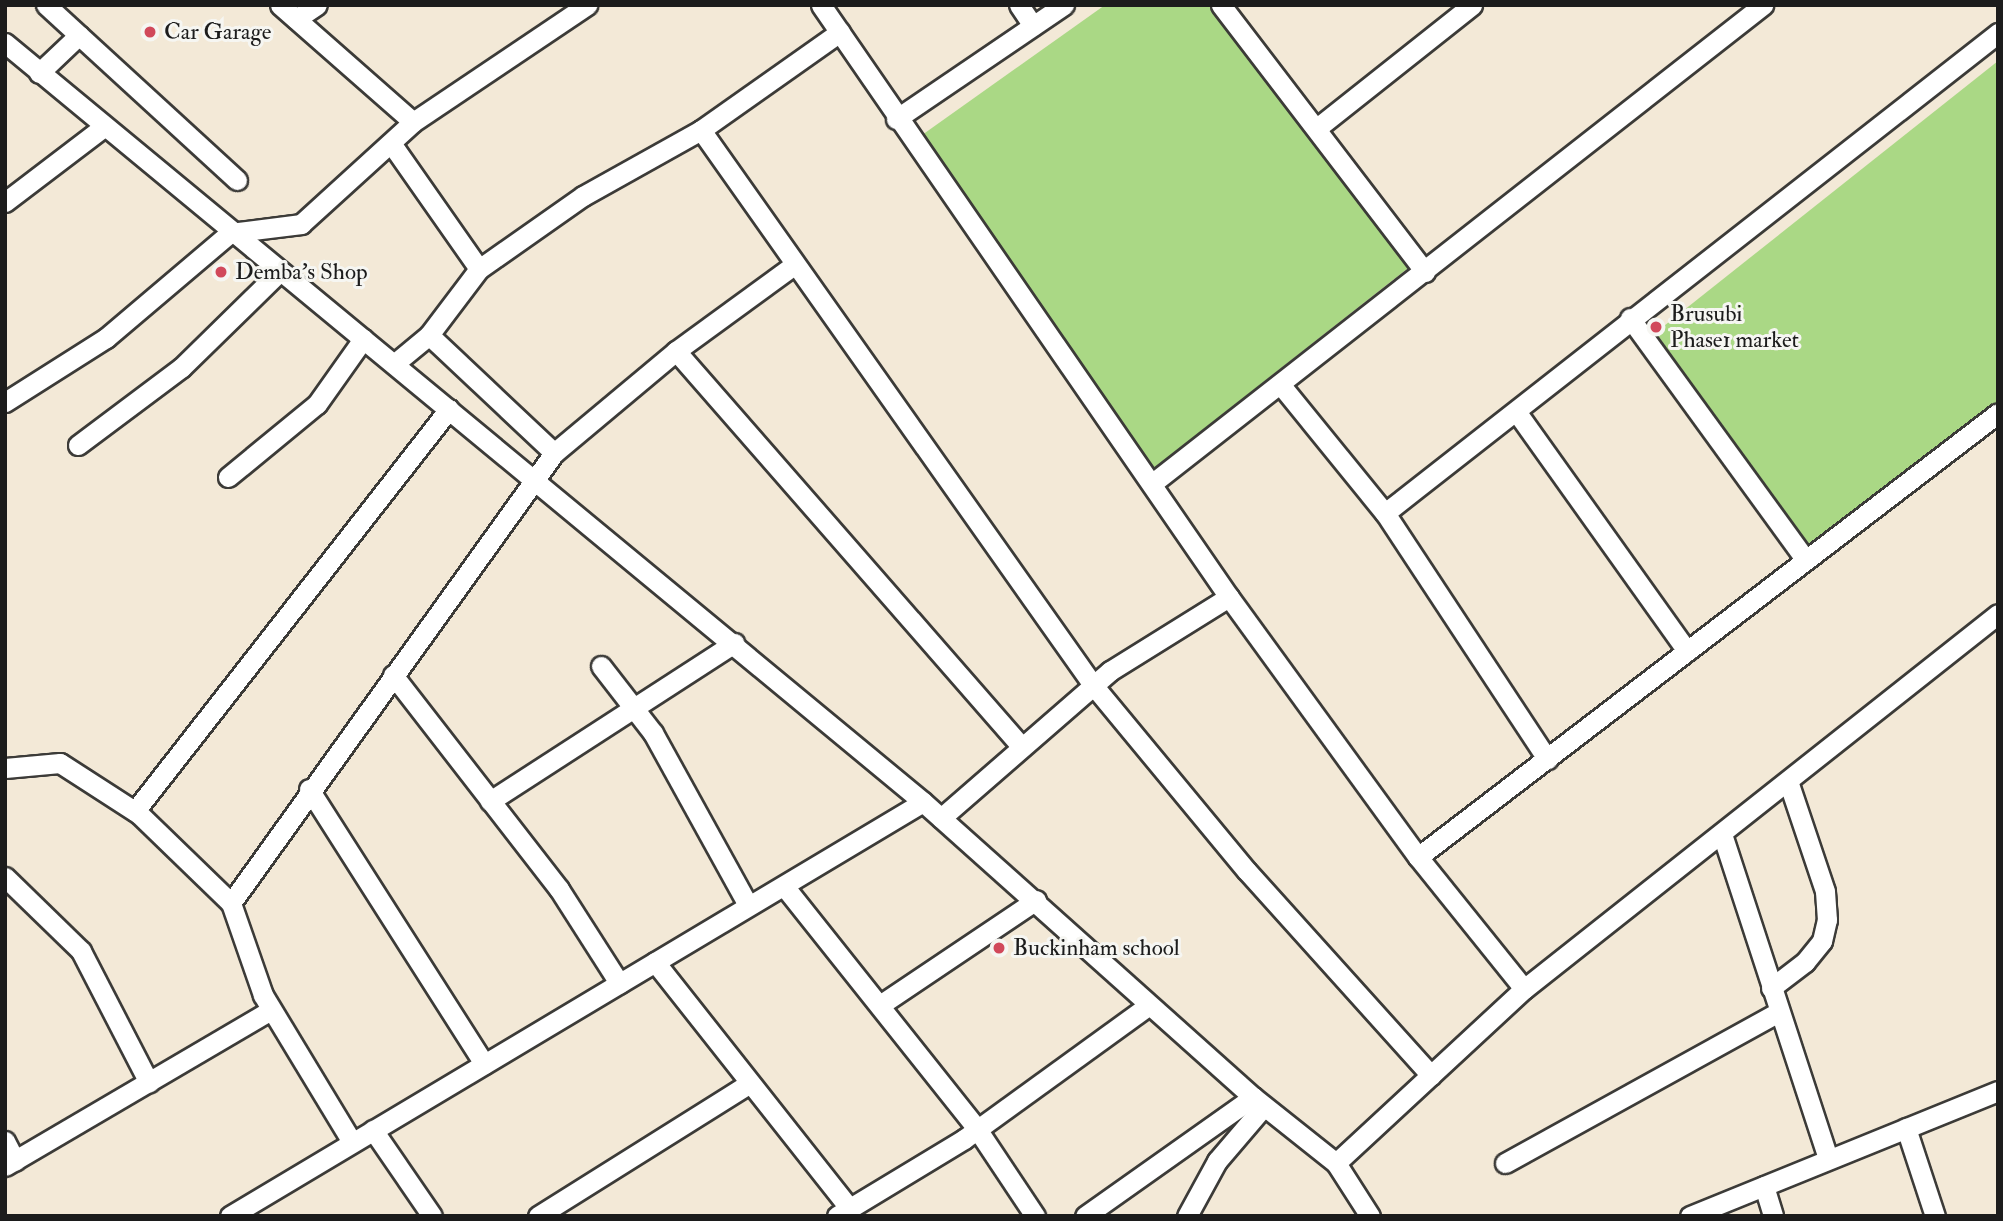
<!DOCTYPE html>
<style>
body{margin:0}
#map{position:relative;width:2003px;height:1221px;overflow:hidden;background:#f3e9d7;font-family:"IM FELL Double Pica",serif}
div>[style]{position:absolute}
.green>*{inset:0;background:#aad885}
.roads{filter:drop-shadow(2px 0 #3c3b38) drop-shadow(-2px 0 #3c3b38) drop-shadow(0 2px #3c3b38) drop-shadow(0 -2px #3c3b38)}
.minor>*{height:19px;margin:-9.5px;padding:0 9.5px;transform-origin:9.5px;border-radius:9.5px;background:#fff}
.dots>*{width:19px;height:19px;translate:-50% -50%;box-sizing:border-box;border:4px solid #f6f6f2;border-radius:50%}
span{translate:-50% -50%;white-space:nowrap;text-align:center;line-height:1.15;-webkit-text-stroke:6px #f6f6f2;paint-order:stroke}
.poi-label{font-size:23px;color:#1c1c1c}
.left{translate:0 -50%;text-align:left}
.frame{position:absolute;inset:0;border:7px solid #1c1c1c;pointer-events:none}
</style>
<div id="map">
<div class="green">
<div style="clip-path:polygon(1105px 5px,1230px 5px,1426px 254px,1153px 469px,915px 140px)"></div>
<div style="clip-path:polygon(1998px 61px,1998px 410px,1801px 557px,1645px 341px)"></div>
</div>
<div class="roads">
<div class="minor">
<div style="left:46px;top:5px;width:259px;rotate:42.5deg"></div>
<div style="left:280px;top:5px;width:177px;rotate:41.3deg"></div>
<div style="left:821px;top:5px;width:719px;rotate:55.43deg"></div>
<div style="left:1229px;top:597px;width:321px;rotate:54deg"></div>
<div style="left:1418px;top:857px;width:169px;rotate:51.2deg"></div>
<div style="left:1019px;top:5px;width:25px;rotate:56deg"></div>
<div style="left:1221px;top:5px;width:336px;rotate:52.6deg"></div>
<div style="left:296px;top:19px;width:25px;rotate:-34deg"></div>
<div style="left:5px;top:43px;width:1191px;rotate:39.58deg"></div>
<div style="left:923px;top:802px;width:443px;rotate:41.8deg"></div>
<div style="left:1253px;top:1097px;width:106px;rotate:38.5deg"></div>
<div style="left:1336px;top:1163px;width:63px;rotate:57.3deg"></div>
<div style="left:39px;top:73px;width:55px;rotate:-43.5deg"></div>
<div style="left:896px;top:119px;width:203px;rotate:-34.2deg"></div>
<div style="left:1317px;top:128px;width:198px;rotate:-38.4deg"></div>
<div style="left:701px;top:130px;width:679px;rotate:54.77deg"></div>
<div style="left:1093px;top:685px;width:241px;rotate:50.4deg"></div>
<div style="left:1247px;top:871px;width:275px;rotate:48deg"></div>
<div style="left:393px;top:146px;width:150px;rotate:55deg"></div>
<div style="left:5px;top:202px;width:122px;rotate:-37.3deg"></div>
<div style="left:1630px;top:318px;width:299px;rotate:54deg"></div>
<div style="left:429px;top:335px;width:172px;rotate:43.3deg"></div>
<div style="left:676px;top:351px;width:526px;rotate:48.86deg"></div>
<div style="left:394px;top:364px;width:45px;rotate:-39.6deg"></div>
<div style="left:429px;top:335px;width:83px;rotate:-52.9deg"></div>
<div style="left:479px;top:269px;width:127px;rotate:-35.1deg"></div>
<div style="left:583px;top:196px;width:135px;rotate:-29.2deg"></div>
<div style="left:701px;top:130px;width:170px;rotate:-35.2deg"></div>
<div style="left:1280px;top:384px;width:166px;rotate:50.9deg"></div>
<div style="left:1385px;top:513px;width:295px;rotate:56.6deg"></div>
<div style="left:5px;top:402px;width:120px;rotate:-32.4deg"></div>
<div style="left:106px;top:338px;width:162px;rotate:-40.3deg"></div>
<div style="left:230px;top:233px;width:72px;rotate:-7.2deg"></div>
<div style="left:301px;top:224px;width:151px;rotate:-42.3deg"></div>
<div style="left:413px;top:122px;width:210px;rotate:-33.9deg"></div>
<div style="left:1518px;top:414px;width:291px;rotate:54.5deg"></div>
<div style="left:78px;top:445px;width:129px;rotate:-36.8deg"></div>
<div style="left:181px;top:368px;width:137px;rotate:-44.4deg"></div>
<div style="left:228px;top:477px;width:115px;rotate:-39.4deg"></div>
<div style="left:317px;top:404px;width:80px;rotate:-54.7deg"></div>
<div style="left:1154px;top:482px;width:774px;rotate:-38.07deg"></div>
<div style="left:1385px;top:513px;width:779px;rotate:-38.06deg"></div>
<div style="left:601px;top:666px;width:85px;rotate:52.2deg"></div>
<div style="left:653px;top:733px;width:196px;rotate:61.1deg"></div>
<div style="left:393px;top:675px;width:271px;rotate:52.2deg"></div>
<div style="left:559px;top:889px;width:112px;rotate:57.4deg"></div>
<div style="left:5px;top:768px;width:55px;rotate:-5.2deg"></div>
<div style="left:60px;top:763px;width:94px;rotate:32.8deg"></div>
<div style="left:139px;top:814px;width:128px;rotate:44.1deg"></div>
<div style="left:309px;top:789px;width:326px;rotate:57.5deg"></div>
<div style="left:490px;top:801px;width:291px;rotate:-32.9deg"></div>
<div style="left:135px;top:811px;width:510px;rotate:-52.01deg"></div>
<div style="left:941px;top:818px;width:224px;rotate:-41deg"></div>
<div style="left:1110px;top:671px;width:140px;rotate:-31.9deg"></div>
<div style="left:1722px;top:834px;width:339px;rotate:71.9deg"></div>
<div style="left:1418px;top:857px;width:730px;rotate:-37.43deg"></div>
<div style="left:5px;top:877px;width:106px;rotate:44.2deg"></div>
<div style="left:81px;top:951px;width:148px;rotate:62.7deg"></div>
<div style="left:784px;top:886px;width:310px;rotate:51.5deg"></div>
<div style="left:977px;top:1129px;width:105px;rotate:56.3deg"></div>
<div style="left:655px;top:962px;width:313px;rotate:51.7deg"></div>
<div style="left:1771px;top:988px;width:43px;rotate:-37.4deg"></div>
<div style="left:1805px;top:962px;width:27px;rotate:-51deg"></div>
<div style="left:1822px;top:941px;width:22px;rotate:-77deg"></div>
<div style="left:1827px;top:920px;width:29px;rotate:-94deg"></div>
<div style="left:1825px;top:891px;width:116px;rotate:-108.6deg"></div>
<div style="left:880px;top:1005px;width:188px;rotate:-33.9deg"></div>
<div style="left:1906px;top:1128px;width:93px;rotate:71.8deg"></div>
<div style="left:373px;top:1130px;width:104px;rotate:55.5deg"></div>
<div style="left:5px;top:1141px;width:22px;rotate:63deg"></div>
<div style="left:352px;top:1142px;width:172px;rotate:-121.2deg"></div>
<div style="left:263px;top:995px;width:97px;rotate:-109.2deg"></div>
<div style="left:231px;top:903px;width:554px;rotate:-54.33deg"></div>
<div style="left:554px;top:453px;width:159px;rotate:-39.9deg"></div>
<div style="left:676px;top:351px;width:146px;rotate:-36.1deg"></div>
<div style="left:1336px;top:1163px;width:256px;rotate:-42.8deg"></div>
<div style="left:1524px;top:989px;width:604px;rotate:-38.35deg"></div>
<div style="left:1505px;top:1163px;width:312px;rotate:-28.9deg"></div>
<div style="left:5px;top:1166px;width:308px;rotate:-30.4deg"></div>
<div style="left:1764px;top:1186px;width:31px;rotate:73deg"></div>
<div style="left:230px;top:1216px;width:807px;rotate:-30.85deg"></div>
<div style="left:538px;top:1216px;width:250px;rotate:-32.1deg"></div>
<div style="left:837px;top:1216px;width:149px;rotate:-31.2deg"></div>
<div style="left:964px;top:1139px;width:228px;rotate:-35.9deg"></div>
<div style="left:1085px;top:1216px;width:206px;rotate:-35.3deg"></div>
<div style="left:1187px;top:1216px;width:63px;rotate:-61.4deg"></div>
<div style="left:1217px;top:1161px;width:72px;rotate:-49.5deg"></div>
<div style="left:1690px;top:1216px;width:332px;rotate:-22.1deg"></div>
</div>
</div>
<div class="dots">
<div style="left:150px;top:32px;background:#d1495b"></div>
<div style="left:221px;top:272px;background:#d1495b"></div>
<div style="left:1656px;top:327px;background:#d1495b"></div>
<div style="left:999px;top:948px;background:#d1495b"></div>
</div>
<div class="poi-label">
<span class="left" style="left:164px;top:32px">Car Garage</span>
<span class="left" style="left:235px;top:272px">Demba's Shop</span>
<span class="left" style="left:1670px;top:327px">Brusubi<br>Phase1 market</span>
<span class="left" style="left:1013px;top:948px">Buckinham school</span>
</div>
<div class="frame"></div>
</div>
